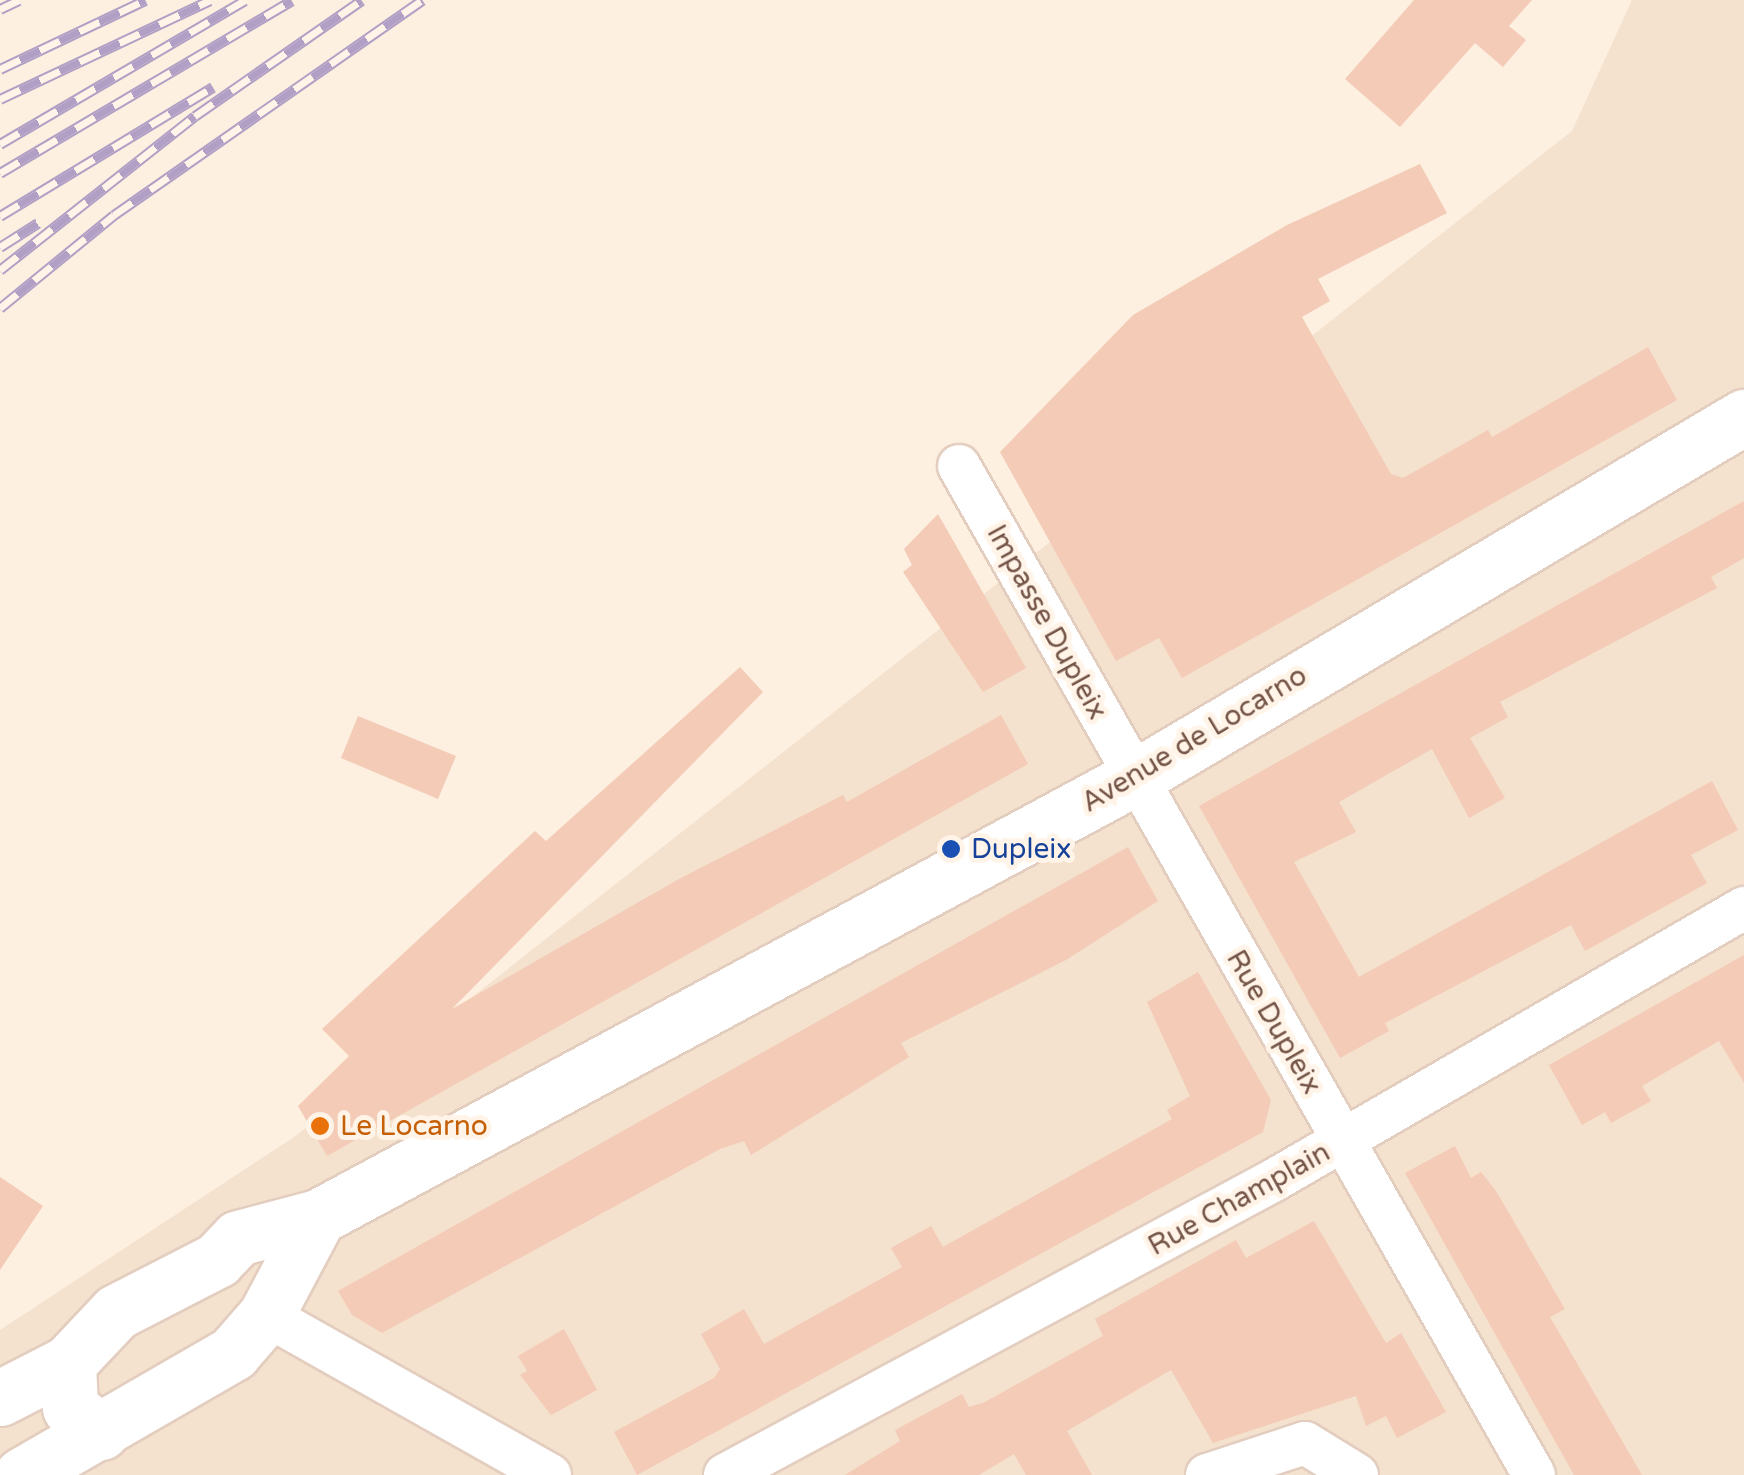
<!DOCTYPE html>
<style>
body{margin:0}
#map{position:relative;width:1744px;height:1475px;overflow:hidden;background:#fdf0e0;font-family:"Varela Round",sans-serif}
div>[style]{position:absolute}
.residential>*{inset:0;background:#f4e1ce}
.building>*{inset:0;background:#f3cbb7}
.roads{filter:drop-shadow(2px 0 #e3cdbf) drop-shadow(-2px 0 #e3cdbf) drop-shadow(0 2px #e3cdbf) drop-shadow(0 -2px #e3cdbf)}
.street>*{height:42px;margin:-21px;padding:0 21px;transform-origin:21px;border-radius:21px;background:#fff}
.secondary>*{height:55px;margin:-27.5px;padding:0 27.5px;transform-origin:27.5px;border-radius:27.5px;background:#fff}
.rail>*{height:11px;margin-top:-5.5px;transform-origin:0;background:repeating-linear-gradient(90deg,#fff4e7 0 22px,#b19fc5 0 44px);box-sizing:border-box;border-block:2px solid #b19fc5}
.dots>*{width:28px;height:28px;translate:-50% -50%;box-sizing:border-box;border:5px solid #fff4e7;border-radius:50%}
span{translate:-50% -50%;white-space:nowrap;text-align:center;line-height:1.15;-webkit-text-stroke:10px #fff4e7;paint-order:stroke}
.street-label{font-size:28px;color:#745447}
.transit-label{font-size:28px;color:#164399}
.left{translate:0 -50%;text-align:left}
.food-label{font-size:28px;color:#c56008}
</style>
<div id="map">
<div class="residential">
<div style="clip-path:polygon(1632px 0,1744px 0,1744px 1475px,0 1475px,0 1330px,297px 1135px,1572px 131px)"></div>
</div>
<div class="building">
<div style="clip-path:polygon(1414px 0,1532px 0,1509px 26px,1526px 40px,1503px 67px,1475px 43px,1400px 127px,1345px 79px)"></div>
<div style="clip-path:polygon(1420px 164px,1447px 213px,1318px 279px,1330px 301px,1302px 317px,1391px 474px,1403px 478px,1488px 430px,1492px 437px,1648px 347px,1677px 400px,1182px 678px,1159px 638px,1116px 661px,1000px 452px,1133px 315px,1287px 225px)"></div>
<div style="clip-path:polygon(1744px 501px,1744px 558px,1711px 577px,1717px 588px,1500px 702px,1508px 717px,1470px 738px,1505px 798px,1469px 818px,1432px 749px,1339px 802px,1356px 832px,1294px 862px,1359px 977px,1712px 781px,1738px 830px,1691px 855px,1707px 883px,1585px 951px,1571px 925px,1385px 1023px,1389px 1031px,1340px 1058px,1199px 806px)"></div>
<div style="clip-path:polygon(938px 514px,1026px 668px,983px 692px,903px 572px,912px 565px,904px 549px)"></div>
<div style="clip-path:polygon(740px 667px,763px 692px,452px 1009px,679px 879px,843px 795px,847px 802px,1001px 715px,1028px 764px,327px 1156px,298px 1106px,349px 1056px,322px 1029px,535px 831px,546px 841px)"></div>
<div style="clip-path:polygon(358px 716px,456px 756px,438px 799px,341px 758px)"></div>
<div style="clip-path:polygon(1128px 847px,1158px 901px,1066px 960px,901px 1043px,909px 1057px,751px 1155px,744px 1141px,720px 1149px,382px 1333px,352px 1315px,338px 1291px)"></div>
<div style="clip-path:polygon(1744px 955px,1744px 1083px,1719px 1041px,1642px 1086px,1651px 1101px,1611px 1123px,1605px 1112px,1582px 1125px,1549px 1065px)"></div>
<div style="clip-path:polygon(1198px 972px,1271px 1100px,1263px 1132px,637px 1475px,614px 1432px,714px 1378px,720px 1369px,701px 1334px,744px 1309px,764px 1344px,902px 1267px,891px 1248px,931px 1226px,943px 1247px,1172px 1119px,1167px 1110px,1190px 1096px,1147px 1002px)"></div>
<div style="clip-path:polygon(1455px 1146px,1471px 1178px,1481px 1172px,1496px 1191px,1565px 1309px,1550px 1317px,1642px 1475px,1574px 1475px,1405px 1173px)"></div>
<div style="clip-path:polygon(0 1177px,43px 1206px,0 1270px)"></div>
<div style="clip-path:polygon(1314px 1221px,1386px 1343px,1401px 1333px,1446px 1412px,1397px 1438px,1386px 1416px,1366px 1426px,1356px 1396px,1213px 1443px,1171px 1370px,1067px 1431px,1092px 1475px,1026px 1475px,1014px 1454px,979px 1475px,845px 1475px,900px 1441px,895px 1430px,962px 1394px,969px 1407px,985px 1402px,1103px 1336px,1095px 1319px,1236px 1240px,1246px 1258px)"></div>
<div style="clip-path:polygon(564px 1329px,597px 1390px,551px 1415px,520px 1375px,527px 1371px,518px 1356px)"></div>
</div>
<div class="roads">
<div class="street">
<div style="left:959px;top:466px;width:1161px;rotate:60.32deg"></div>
<div style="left:266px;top:1315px;width:326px;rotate:29.4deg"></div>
<div style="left:725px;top:1475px;width:625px;rotate:-28.24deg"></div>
<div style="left:1276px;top:1179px;width:541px;rotate:-30.07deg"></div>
<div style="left:1207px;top:1475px;width:103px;rotate:-18.1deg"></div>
<div style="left:1305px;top:1443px;width:61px;rotate:31.6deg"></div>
</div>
<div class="secondary">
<div style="left:0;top:1398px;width:76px;rotate:-27.2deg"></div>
<div style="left:101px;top:1432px;width:39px;rotate:-142deg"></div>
<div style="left:70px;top:1408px;width:45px;rotate:-92.5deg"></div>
<div style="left:68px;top:1363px;width:70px;rotate:-46.7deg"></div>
<div style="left:116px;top:1312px;width:114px;rotate:-27.2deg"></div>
<div style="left:217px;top:1260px;width:30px;rotate:-46deg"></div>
<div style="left:238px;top:1238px;width:83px;rotate:-14.7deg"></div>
<div style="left:318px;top:1217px;width:927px;rotate:-28.28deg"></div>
<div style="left:1134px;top:778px;width:709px;rotate:-30.62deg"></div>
<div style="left:22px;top:1475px;width:244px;rotate:-30deg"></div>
<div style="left:233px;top:1353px;width:50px;rotate:-49deg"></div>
<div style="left:266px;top:1315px;width:111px;rotate:-62deg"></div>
</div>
</div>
<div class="rail">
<div style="left:0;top:9px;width:21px;rotate:-25deg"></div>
<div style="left:0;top:69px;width:161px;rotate:-25.4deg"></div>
<div style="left:0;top:99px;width:232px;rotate:-25.2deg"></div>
<div style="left:0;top:144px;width:284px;rotate:-30.4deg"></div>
<div style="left:0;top:173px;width:339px;rotate:-30.6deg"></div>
<div style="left:0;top:216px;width:249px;rotate:-31.2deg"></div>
<div style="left:0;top:247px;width:45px;rotate:-32.3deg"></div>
<div style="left:0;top:270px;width:248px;rotate:-38.3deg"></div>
<div style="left:195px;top:116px;width:203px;rotate:-34.8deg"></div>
<div style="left:0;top:308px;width:147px;rotate:-39.2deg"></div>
<div style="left:114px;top:215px;width:376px;rotate:-34.9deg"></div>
</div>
<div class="dots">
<div style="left:951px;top:849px;background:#1a4fb4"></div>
<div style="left:320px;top:1126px;background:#e8710a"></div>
</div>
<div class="street-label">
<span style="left:1047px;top:622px;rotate:61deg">Impasse Dupleix</span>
<span style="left:1194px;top:739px;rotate:-31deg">Avenue de Locarno</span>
<span style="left:1274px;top:1022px;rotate:60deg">Rue Dupleix</span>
<span style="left:1239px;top:1199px;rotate:-29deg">Rue Champlain</span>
</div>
<div class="transit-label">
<span class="left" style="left:971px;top:849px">Dupleix</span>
</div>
<div class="food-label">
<span class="left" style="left:340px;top:1126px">Le Locarno</span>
</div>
</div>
